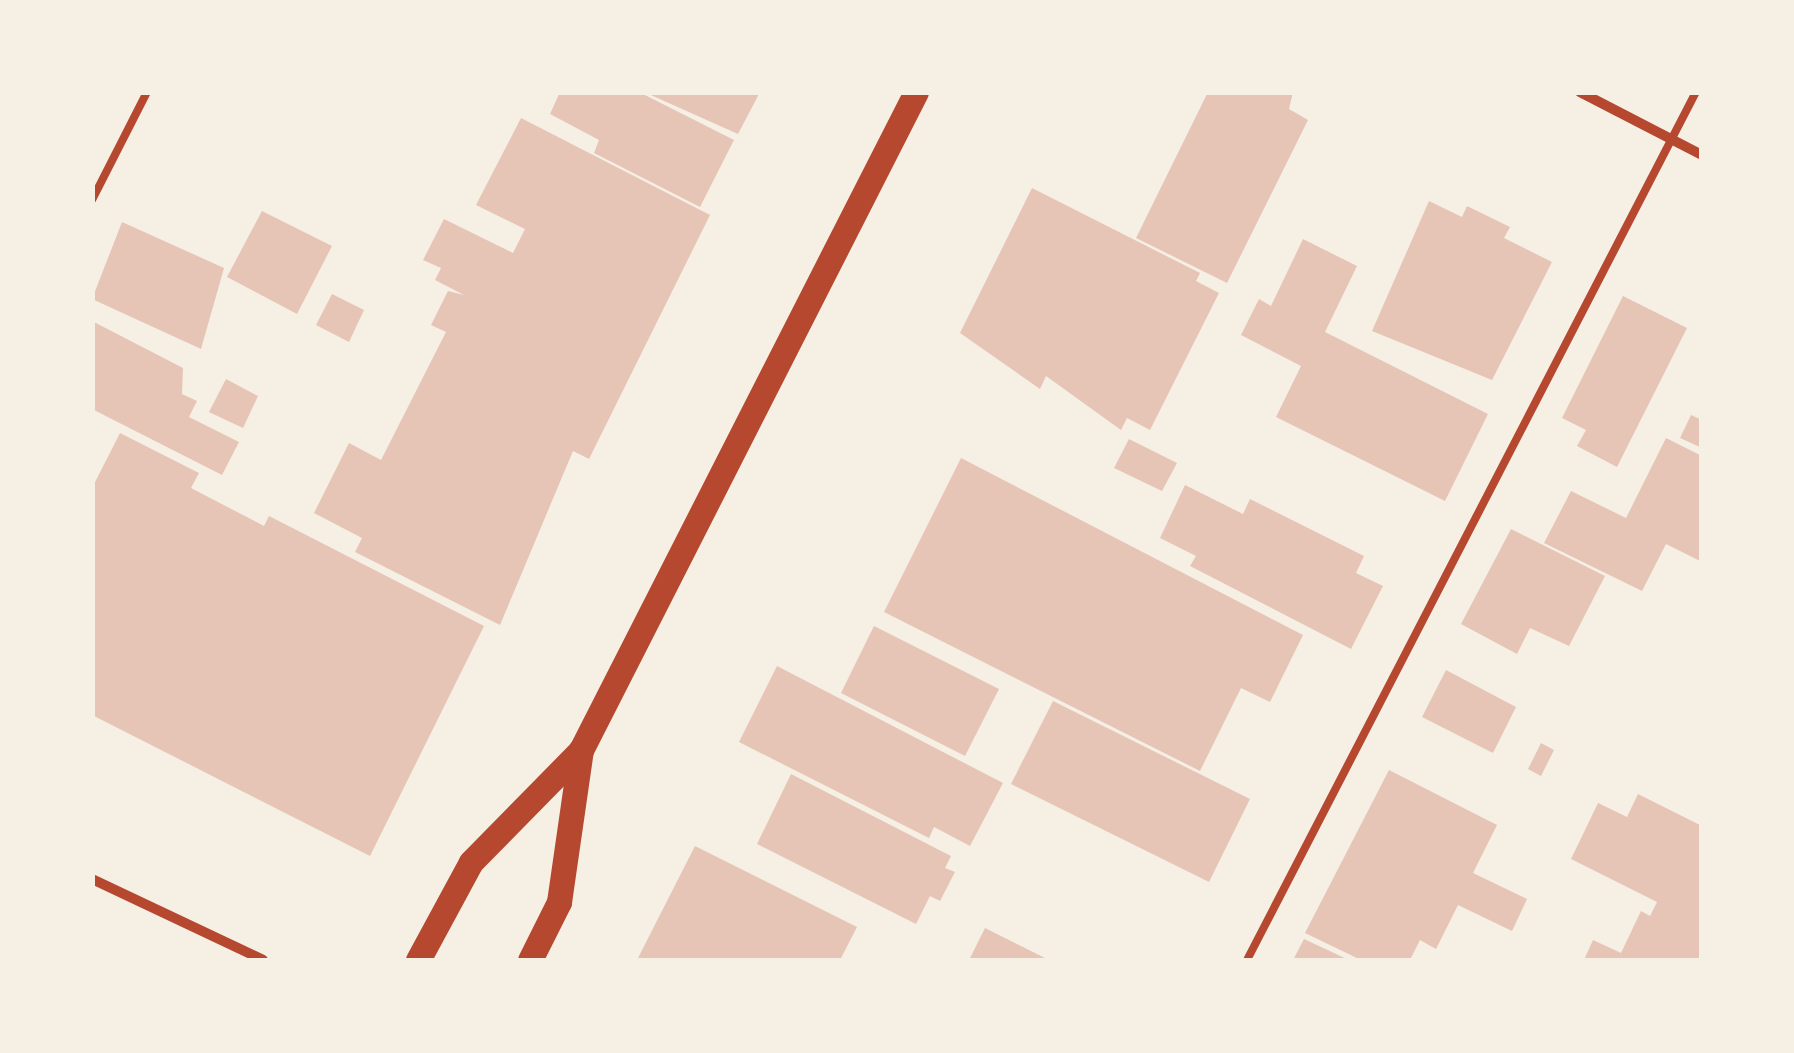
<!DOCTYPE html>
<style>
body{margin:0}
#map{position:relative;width:1794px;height:1053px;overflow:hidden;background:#f6efe4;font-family:"Titillium Web",sans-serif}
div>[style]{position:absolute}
.building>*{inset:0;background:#e6c5b7}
.service>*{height:8px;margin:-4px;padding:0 4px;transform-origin:4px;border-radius:4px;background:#b5482f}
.minor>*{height:10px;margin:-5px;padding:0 5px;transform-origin:5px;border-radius:5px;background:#b5482f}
.primary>*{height:25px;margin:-12.5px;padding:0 12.5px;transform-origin:12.5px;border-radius:12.5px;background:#b5482f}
span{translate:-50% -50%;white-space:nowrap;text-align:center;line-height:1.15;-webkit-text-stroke:9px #f6efe4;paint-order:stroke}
.frame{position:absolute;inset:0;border:95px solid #f6efe4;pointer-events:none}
</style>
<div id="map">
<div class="building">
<div style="clip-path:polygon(560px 92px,639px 92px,734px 140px,700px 207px,594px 153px,599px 140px,550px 114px)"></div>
<div style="clip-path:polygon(644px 92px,760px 92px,738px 134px)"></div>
<div style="clip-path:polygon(1208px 92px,1293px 92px,1289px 109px,1308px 120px,1227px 283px,1136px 238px)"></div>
<div style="clip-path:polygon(521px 118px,710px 215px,589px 459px,573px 451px,500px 625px,355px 552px,362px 538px,314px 513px,349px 443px,381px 460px,446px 332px,431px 325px,448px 291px,464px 295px,435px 280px,441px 268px,423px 260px,444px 219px,513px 253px,525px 229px,476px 205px)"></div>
<div style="clip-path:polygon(1032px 188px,1200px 273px,1196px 281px,1219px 293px,1150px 430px,1127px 418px,1121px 430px,1046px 376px,1040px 389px,960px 333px)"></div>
<div style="clip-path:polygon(1429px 201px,1462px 217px,1467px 206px,1510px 227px,1504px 238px,1552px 262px,1492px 380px,1372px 331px)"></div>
<div style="clip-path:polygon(262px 211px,332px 246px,297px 314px,227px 277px)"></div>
<div style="clip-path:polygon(122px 222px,224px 268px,201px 349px,92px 299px)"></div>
<div style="clip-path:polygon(1303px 239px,1357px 266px,1325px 332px,1488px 414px,1445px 501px,1276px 417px,1301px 366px,1241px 335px,1259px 299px,1271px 306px)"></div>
<div style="clip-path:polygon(332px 294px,364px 310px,349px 342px,316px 325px)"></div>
<div style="clip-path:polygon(1623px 296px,1687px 328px,1617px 467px,1577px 446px,1586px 430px,1562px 418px)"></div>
<div style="clip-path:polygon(92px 321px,183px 368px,182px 394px,197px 401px,189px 417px,239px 442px,222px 475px,92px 409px)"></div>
<div style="clip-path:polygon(226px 379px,258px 396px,243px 428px,209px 412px)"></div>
<div style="clip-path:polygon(1691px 415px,1702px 420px,1702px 448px,1680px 438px)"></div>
<div style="clip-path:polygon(120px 433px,199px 473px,191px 488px,264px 526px,269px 516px,484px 626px,370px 856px,92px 715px,92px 488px)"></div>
<div style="clip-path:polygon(1666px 438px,1702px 456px,1702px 562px,1666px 544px,1642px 591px,1544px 543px,1571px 491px,1626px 518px)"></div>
<div style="clip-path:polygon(1129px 439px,1177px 463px,1162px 491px,1114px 468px)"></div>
<div style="clip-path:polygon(961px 458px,1303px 635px,1270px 702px,1241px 688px,1200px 771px,884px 612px)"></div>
<div style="clip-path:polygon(1185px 485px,1243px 514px,1250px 499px,1364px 556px,1356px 573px,1383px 586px,1351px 649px,1190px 566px,1196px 556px,1160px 538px)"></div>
<div style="clip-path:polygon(1511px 529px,1605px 576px,1569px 646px,1530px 628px,1517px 654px,1461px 624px)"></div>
<div style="clip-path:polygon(874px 626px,999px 689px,965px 756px,841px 693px)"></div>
<div style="clip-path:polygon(777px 666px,1003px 783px,970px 846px,934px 827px,929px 838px,739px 742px)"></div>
<div style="clip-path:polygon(1446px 670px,1516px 707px,1493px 753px,1422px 717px)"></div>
<div style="clip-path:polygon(1053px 701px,1250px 799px,1209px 882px,1011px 784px)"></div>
<div style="clip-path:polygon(1541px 743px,1554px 750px,1541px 776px,1528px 769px)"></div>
<div style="clip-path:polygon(1389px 770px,1497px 825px,1473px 873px,1527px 899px,1512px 931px,1458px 905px,1436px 949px,1420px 940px,1410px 960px,1361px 960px,1305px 933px)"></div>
<div style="clip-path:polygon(791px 774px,951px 856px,945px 868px,955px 872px,940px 901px,930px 896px,916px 924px,757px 844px)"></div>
<div style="clip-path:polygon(1638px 794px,1702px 826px,1702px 960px,1584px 960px,1593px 940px,1621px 953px,1641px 911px,1650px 916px,1657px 902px,1571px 859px,1598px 803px,1627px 817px)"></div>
<div style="clip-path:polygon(695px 846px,857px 927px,840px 960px,637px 960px)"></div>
<div style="clip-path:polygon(985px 928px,1049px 960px,969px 960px)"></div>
<div style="clip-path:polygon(1304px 939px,1349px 960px,1293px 960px)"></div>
</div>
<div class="service">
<div style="left:92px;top:200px;width:121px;rotate:-63deg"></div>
<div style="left:1247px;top:960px;width:977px;rotate:-62.65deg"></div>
</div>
<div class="minor">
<div style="left:1580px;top:92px;width:137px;rotate:27.3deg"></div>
<div style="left:92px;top:879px;width:189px;rotate:25.3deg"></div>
</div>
<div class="primary">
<div style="left:418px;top:960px;width:111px;rotate:-61.6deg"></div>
<div style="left:471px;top:862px;width:157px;rotate:-45.5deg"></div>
<div style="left:581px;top:750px;width:738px;rotate:-63.02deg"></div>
<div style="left:530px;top:960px;width:65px;rotate:-63.4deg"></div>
<div style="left:559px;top:902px;width:154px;rotate:-81.8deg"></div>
</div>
<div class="frame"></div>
</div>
